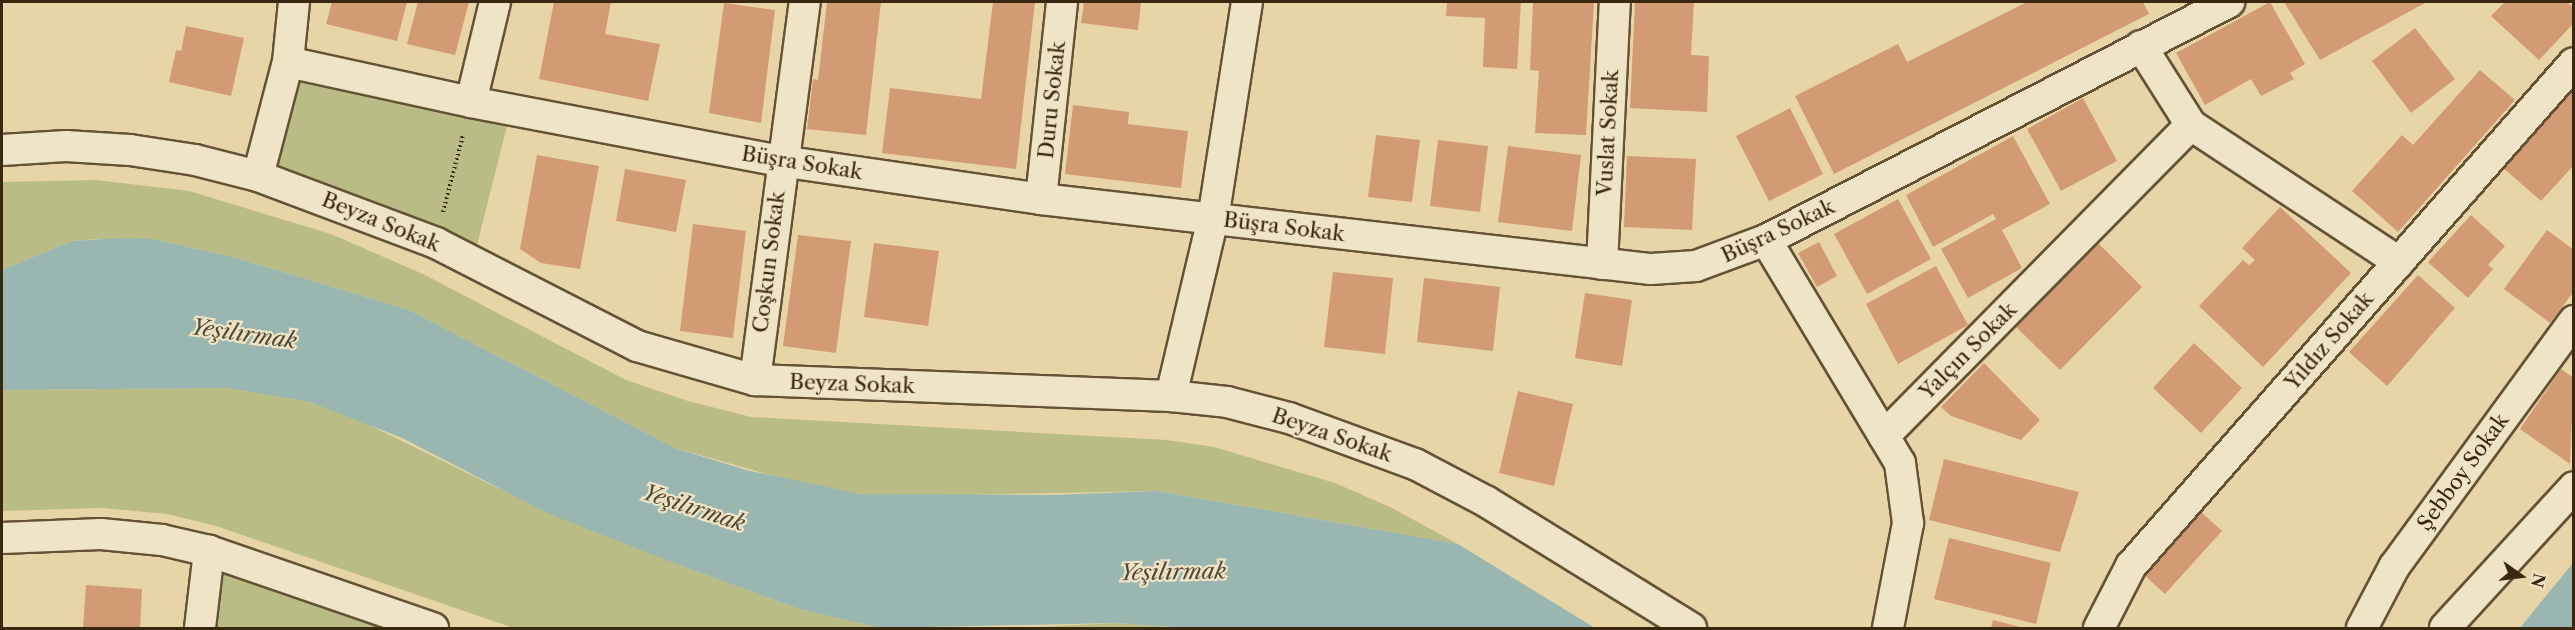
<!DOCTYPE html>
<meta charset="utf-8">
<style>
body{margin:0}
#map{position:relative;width:2575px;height:630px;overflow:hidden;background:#e8d5a7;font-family:"Libre Caslon Text",serif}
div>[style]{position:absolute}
.green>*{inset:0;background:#b9bc85}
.water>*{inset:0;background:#99b7b0}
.building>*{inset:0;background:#d39b74}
.path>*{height:4px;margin-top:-2px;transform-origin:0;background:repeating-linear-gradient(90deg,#39270f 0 1.5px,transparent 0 4.5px)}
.roads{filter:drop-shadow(2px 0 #655235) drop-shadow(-2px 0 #655235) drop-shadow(0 2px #655235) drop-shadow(0 -2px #655235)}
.street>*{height:30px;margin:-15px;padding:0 15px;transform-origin:15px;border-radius:15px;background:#f0e4c6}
span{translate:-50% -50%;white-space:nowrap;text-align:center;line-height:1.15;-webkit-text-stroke:4.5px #f0e4c6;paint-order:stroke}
.street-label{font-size:21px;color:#39270f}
.water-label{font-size:22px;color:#514b37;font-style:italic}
.frame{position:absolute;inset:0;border:3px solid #39270f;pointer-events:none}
.north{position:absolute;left:2491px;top:546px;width:60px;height:60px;-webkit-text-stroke:4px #f0e4c6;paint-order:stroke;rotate:104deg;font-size:16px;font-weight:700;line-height:24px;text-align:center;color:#39270f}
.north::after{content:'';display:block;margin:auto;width:21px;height:27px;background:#39270f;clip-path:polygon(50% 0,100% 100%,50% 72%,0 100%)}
</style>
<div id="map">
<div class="green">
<div style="clip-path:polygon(288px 62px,511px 110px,473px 261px,258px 176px)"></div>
<div style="clip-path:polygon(96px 180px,189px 191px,331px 234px,423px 274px,626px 380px,688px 401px,751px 417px,1167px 440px,1214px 447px,1335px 483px,1390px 507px,1458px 544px,1158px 491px,911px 496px,860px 494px,798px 483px,675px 448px,409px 310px,233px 257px,153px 239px,96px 239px,72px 241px,2px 270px,2px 182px)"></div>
<div style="clip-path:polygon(228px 388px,310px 402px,357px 419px,498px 488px,679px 565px,799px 609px,880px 628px,514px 628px,216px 526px,167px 514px,102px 508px,2px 511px,2px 390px)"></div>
<div style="clip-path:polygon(209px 551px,433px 628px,200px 628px)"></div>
<div style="clip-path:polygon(1117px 623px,1185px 628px,1015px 628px)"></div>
</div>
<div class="water">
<div style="clip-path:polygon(122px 238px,153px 239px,233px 257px,409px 310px,675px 448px,746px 470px,860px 494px,1050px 495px,1158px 491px,1458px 544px,1595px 628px,1185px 628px,1117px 623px,880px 628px,799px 609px,679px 565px,547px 513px,402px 438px,310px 402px,228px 388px,2px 390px,2px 270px,72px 241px)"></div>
<div style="clip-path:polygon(2573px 563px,2573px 628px,2520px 628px,2536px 608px)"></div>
</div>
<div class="building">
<div style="clip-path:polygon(332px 2px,407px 2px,397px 41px,326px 24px)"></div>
<div style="clip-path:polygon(418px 2px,469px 2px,455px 55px,407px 44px)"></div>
<div style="clip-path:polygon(554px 2px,611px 2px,605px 34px,660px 44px,648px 101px,539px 79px)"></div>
<div style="clip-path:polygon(827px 2px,881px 2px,866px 135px,807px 129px,813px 79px,818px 80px)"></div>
<div style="clip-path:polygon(993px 2px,1035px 2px,1016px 169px,882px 153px,890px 88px,981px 99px)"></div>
<div style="clip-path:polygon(1084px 2px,1141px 2px,1138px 30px,1081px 23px)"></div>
<div style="clip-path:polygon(1447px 2px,1521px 2px,1517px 69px,1483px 67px,1485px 18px,1446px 16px)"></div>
<div style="clip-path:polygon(1533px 2px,1594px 2px,1586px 135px,1535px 133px,1539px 71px,1530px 70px)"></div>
<div style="clip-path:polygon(1635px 2px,1694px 2px,1691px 55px,1709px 56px,1707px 112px,1630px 108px)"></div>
<div style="clip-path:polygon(2027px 2px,2143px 2px,2149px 14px,1834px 174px,1795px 96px,1898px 44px,1907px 62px)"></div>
<div style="clip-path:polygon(2270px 2px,2305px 64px,2290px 73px,2294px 79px,2261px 96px,2251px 79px,2205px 105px,2176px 53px)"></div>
<div style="clip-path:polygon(2284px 2px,2427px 2px,2320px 60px)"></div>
<div style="clip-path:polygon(2505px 2px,2567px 2px,2574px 8px,2574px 23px,2539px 60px,2491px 16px)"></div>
<div style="clip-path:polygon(724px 3px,775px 10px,761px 123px,709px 113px)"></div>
<div style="clip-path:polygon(186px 26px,244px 38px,231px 96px,169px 82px,176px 50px,181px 51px)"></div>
<div style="clip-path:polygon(2415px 28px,2455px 79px,2411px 113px,2372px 61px)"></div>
<div style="clip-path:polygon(2480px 70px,2515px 100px,2398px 232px,2352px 191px,2402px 135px,2413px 145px)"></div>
<div style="clip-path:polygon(2574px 84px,2574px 165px,2541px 201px,2501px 166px)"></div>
<div style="clip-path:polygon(2083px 98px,2117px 161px,2061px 191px,2027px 129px)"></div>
<div style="clip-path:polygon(1073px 105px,1129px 112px,1128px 124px,1188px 131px,1181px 188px,1065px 174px)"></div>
<div style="clip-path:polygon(1790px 108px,1823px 174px,1769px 201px,1736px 136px)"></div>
<div style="clip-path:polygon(1376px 135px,1420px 140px,1412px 202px,1368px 197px)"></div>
<div style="clip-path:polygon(2013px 136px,2050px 204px,2002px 230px,2022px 268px,1968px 298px,1941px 249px,1996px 219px,1993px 214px,1933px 247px,1906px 195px)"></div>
<div style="clip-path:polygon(1438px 140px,1488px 146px,1480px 212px,1430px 206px)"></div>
<div style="clip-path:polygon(1508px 146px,1581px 155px,1572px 231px,1498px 222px)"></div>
<div style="clip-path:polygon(537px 155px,599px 166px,580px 269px,541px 263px,520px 249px)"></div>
<div style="clip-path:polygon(1627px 156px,1696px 159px,1692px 230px,1624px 227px)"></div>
<div style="clip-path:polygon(625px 169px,686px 180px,676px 232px,616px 221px)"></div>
<div style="clip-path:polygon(1898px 199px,1931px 259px,1867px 294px,1834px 234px)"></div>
<div style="clip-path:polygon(2280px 207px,2351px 273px,2263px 367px,2199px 306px,2243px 260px,2249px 265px,2255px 260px,2242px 248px)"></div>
<div style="clip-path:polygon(2471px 215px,2505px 246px,2488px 265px,2493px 269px,2468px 298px,2428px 262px)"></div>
<div style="clip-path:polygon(693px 224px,746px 231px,733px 338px,680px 331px)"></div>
<div style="clip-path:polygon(2547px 230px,2574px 250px,2574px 291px,2550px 323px,2504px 289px)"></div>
<div style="clip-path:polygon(798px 235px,851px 241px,836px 353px,783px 346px)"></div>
<div style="clip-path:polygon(1819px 242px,1837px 276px,1817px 287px,1798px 253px)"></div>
<div style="clip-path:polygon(874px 243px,939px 251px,928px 326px,864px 317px)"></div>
<div style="clip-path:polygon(2098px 243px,2142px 287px,2060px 370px,2016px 327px)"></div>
<div style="clip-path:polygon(1936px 266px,1968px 325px,1898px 364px,1866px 304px)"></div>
<div style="clip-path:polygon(1333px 272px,1393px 278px,1385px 354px,1324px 347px)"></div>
<div style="clip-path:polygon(2418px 275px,2455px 308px,2387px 386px,2349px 352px)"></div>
<div style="clip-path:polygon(1424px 278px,1500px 287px,1493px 351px,1417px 342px)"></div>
<div style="clip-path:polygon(1585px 293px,1632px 300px,1622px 366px,1575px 358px)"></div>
<div style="clip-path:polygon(2194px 343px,2242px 388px,2201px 433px,2153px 388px)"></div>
<div style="clip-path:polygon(1984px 363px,2040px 420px,2021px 440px,1951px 416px,1941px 407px)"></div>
<div style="clip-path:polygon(2561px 369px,2574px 378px,2570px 464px,2520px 429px)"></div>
<div style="clip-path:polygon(1518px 391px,1573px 404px,1554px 486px,1499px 473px)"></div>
<div style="clip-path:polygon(1944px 459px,2079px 492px,2060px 552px,1929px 520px)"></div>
<div style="clip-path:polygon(2201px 512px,2222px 531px,2165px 594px,2143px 574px)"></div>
<div style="clip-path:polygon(1949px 538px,2051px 563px,2036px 624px,1934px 599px)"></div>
<div style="clip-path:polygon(86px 585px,142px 589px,140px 628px,83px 628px)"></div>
<div style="clip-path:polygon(1993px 620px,2024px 628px,1991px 628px)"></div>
</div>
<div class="path">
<div style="left:443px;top:212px;width:80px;rotate:-75.4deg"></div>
</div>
<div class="roads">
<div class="street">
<div style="left:2141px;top:46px;width:93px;rotate:57.7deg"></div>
<div style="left:2191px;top:125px;width:249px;rotate:33.4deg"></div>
<div style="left:288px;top:62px;width:187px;rotate:12.3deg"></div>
<div style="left:471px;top:102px;width:316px;rotate:10.8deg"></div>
<div style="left:781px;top:161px;width:263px;rotate:8.3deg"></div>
<div style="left:1041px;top:199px;width:614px;rotate:6.55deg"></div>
<div style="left:1651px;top:269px;width:45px;rotate:-3.8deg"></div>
<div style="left:1696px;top:266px;width:75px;rotate:-20.4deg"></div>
<div style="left:1766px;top:240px;width:521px;rotate:-27.2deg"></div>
<div style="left:471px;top:102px;width:103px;rotate:-76.5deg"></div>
<div style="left:2px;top:150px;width:64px;rotate:-3.6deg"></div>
<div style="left:66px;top:146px;width:64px;rotate:3.6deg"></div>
<div style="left:130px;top:150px;width:66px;rotate:8.7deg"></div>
<div style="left:195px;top:160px;width:65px;rotate:14.3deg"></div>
<div style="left:258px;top:176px;width:190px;rotate:20.6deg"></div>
<div style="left:436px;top:243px;width:226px;rotate:27.1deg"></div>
<div style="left:637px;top:346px;width:123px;rotate:16.1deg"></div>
<div style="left:755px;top:380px;width:416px;rotate:2.2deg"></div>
<div style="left:1171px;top:396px;width:56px;rotate:6.1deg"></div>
<div style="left:1227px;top:402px;width:64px;rotate:14.5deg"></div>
<div style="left:1289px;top:418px;width:134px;rotate:20.1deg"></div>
<div style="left:1415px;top:464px;width:81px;rotate:27.8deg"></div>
<div style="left:1487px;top:502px;width:240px;rotate:31.7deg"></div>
<div style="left:258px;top:176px;width:118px;rotate:-75.3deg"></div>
<div style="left:288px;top:62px;width:60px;rotate:-84.3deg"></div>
<div style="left:1041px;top:199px;width:198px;rotate:-83.9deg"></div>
<div style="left:1766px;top:240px;width:260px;rotate:59deg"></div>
<div style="left:1900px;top:463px;width:61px;rotate:82.4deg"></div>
<div style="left:1908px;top:523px;width:107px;rotate:100.8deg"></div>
<div style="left:1602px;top:264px;width:262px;rotate:-87.2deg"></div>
<div style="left:755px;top:380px;width:381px;rotate:-82.5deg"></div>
<div style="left:1171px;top:396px;width:182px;rotate:-76.7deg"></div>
<div style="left:1213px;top:219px;width:220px;rotate:-81.1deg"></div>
<div style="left:1884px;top:436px;width:437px;rotate:-45.4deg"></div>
<div style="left:2px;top:538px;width:99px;rotate:-2.3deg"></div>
<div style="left:101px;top:534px;width:61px;rotate:5.6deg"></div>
<div style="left:162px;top:540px;width:48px;rotate:13.2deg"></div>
<div style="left:209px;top:551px;width:237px;rotate:19deg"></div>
<div style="left:200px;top:628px;width:78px;rotate:-83.3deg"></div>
<div style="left:2099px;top:628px;width:70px;rotate:-62.7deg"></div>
<div style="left:2131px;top:566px;width:670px;rotate:-48.63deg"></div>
<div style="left:2362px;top:628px;width:69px;rotate:-62.3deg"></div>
<div style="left:2394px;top:567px;width:305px;rotate:-53.8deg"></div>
<div style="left:2445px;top:628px;width:191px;rotate:-47.5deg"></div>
</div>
</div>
<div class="street-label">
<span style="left:1052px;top:100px;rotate:-84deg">Duru Sokak</span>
<span style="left:1608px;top:133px;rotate:-87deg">Vuslat Sokak</span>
<span style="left:802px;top:163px;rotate:9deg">Büşra Sokak</span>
<span style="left:381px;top:222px;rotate:22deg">Beyza Sokak</span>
<span style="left:1284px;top:227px;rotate:7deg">Büşra Sokak</span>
<span style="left:1778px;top:231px;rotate:-25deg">Büşra Sokak</span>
<span style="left:769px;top:262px;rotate:-83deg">Coşkun Sokak</span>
<span style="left:2329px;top:341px;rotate:-49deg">Yıldız Sokak</span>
<span style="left:1968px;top:351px;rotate:-45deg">Yalçın Sokak</span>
<span style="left:852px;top:384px;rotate:2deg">Beyza Sokak</span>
<span style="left:1332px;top:435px;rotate:19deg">Beyza Sokak</span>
<span style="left:2463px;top:472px;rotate:-54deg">Şebboy Sokak</span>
</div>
<div class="water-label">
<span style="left:244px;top:334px;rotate:8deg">Yeşilırmak</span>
<span style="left:694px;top:508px;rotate:18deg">Yeşilırmak</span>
<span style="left:1173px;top:572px;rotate:-1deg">Yeşilırmak</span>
</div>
<div class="frame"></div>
<div class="north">N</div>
</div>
